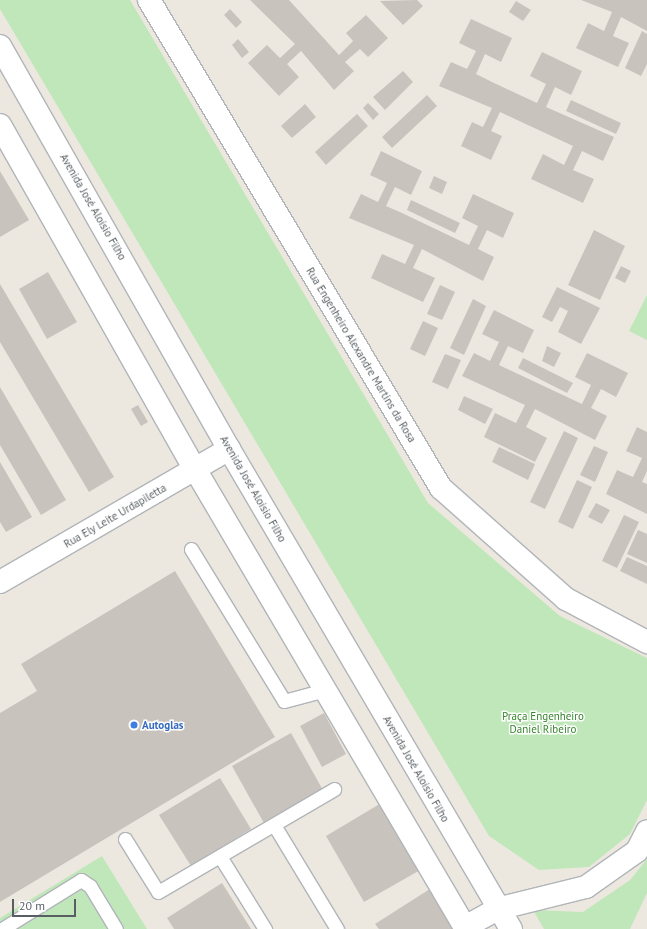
<!DOCTYPE html>
<meta charset="utf-8">
<style>
body{margin:0}
#map{position:relative;width:647px;height:929px;overflow:hidden;background:#ede8df;font-family:"PT Sans",sans-serif}
div>[style]{position:absolute}
.green>*{inset:0;background:#c0e7b9}
.building>*{inset:0;background:#c8c3bd}
.roads{filter:drop-shadow(1px 0 #b1b5b9) drop-shadow(-1px 0 #b1b5b9) drop-shadow(0 1px #b1b5b9) drop-shadow(0 -1px #b1b5b9)}
.service>*{height:13px;margin:-6.5px;padding:0 6.5px;transform-origin:6.5px;border-radius:6.5px;background:#fff}
.minor>*{height:22px;margin:-11px;padding:0 11px;transform-origin:11px;border-radius:11px;background:#fff}
.tertiary>*{height:22px;margin:-11px;padding:0 11px;transform-origin:11px;border-radius:11px;background:#fff}
.dots>*{width:11px;height:11px;translate:-50% -50%;box-sizing:border-box;border:2px solid #fff;border-radius:50%}
span{translate:-50% -50%;white-space:nowrap;text-align:center;line-height:1.15;-webkit-text-stroke:3px #fff;paint-order:stroke}
.street-label{font-size:11px;color:#585e62}
.park-label{font-size:11px;color:#36852e}
.shop-label{font-size:11px;color:#366cbe;font-weight:700}
.left{translate:0 -50%;text-align:left}
.scale{position:absolute;left:12px;top:899px;width:64px;height:18px;box-sizing:border-box;border:2px solid #585e62;border-top:0;padding-left:5px;font-size:12px;line-height:14px;white-space:nowrap;color:#585e62;-webkit-text-stroke:3px #fff;paint-order:stroke}
</style>
<div id="map">
<div class="green">
<div style="clip-path:polygon(0 0,130px 0,428px 503px,560px 616px,647px 658px,647px 800px,630px 834px,589px 867px,539px 870px,489px 836px,0 9px)"></div>
<div style="clip-path:polygon(647px 295px,647px 340px,629px 331px)"></div>
<div style="clip-path:polygon(102px 856px,147px 929px,0 929px,0 918px)"></div>
<div style="clip-path:polygon(647px 859px,647px 893px,630px 929px,544px 929px,533px 910px,583px 912px,630px 880px)"></div>
</div>
<div class="building">
<div style="clip-path:polygon(250px 0,289px 0,339px 55px,353px 41px,346px 33px,366px 15px,388px 38px,368px 57px,360px 49px,345px 62px,354px 71px,334px 90px,301px 51px,287px 64px,299px 77px,279px 96px,248px 63px,267px 45px,280px 58px,295px 44px)"></div>
<div style="clip-path:polygon(417px 0,423px 6px,403px 25px,380px 1px)"></div>
<div style="clip-path:polygon(581px 0,647px 0,647px 31px,621px 17px,613px 36px,629px 43px,618px 67px,576px 48px,588px 23px,604px 31px,612px 12px)"></div>
<div style="clip-path:polygon(516px 1px,531px 10px,523px 21px,509px 12px)"></div>
<div style="clip-path:polygon(230px 9px,242px 22px,236px 28px,224px 15px)"></div>
<div style="clip-path:polygon(471px 19px,512px 38px,501px 62px,485px 54px,476px 74px,492px 82px,537px 103px,546px 84px,530px 76px,542px 52px,582px 71px,571px 95px,555px 87px,546px 107px,614px 137px,603px 161px,582px 151px,573px 170px,594px 179px,583px 203px,531px 179px,543px 154px,564px 165px,573px 146px,500px 112px,491px 131px,502px 136px,491px 160px,461px 146px,472px 122px,483px 127px,492px 108px,439px 86px,451px 62px,467px 69px,476px 51px,459px 43px)"></div>
<div style="clip-path:polygon(642px 31px,647px 34px,647px 64px,641px 76px,625px 68px)"></div>
<div style="clip-path:polygon(238px 39px,249px 52px,242px 58px,232px 45px)"></div>
<div style="clip-path:polygon(403px 71px,413px 82px,385px 110px,373px 97px)"></div>
<div style="clip-path:polygon(427px 95px,437px 106px,392px 148px,382px 137px)"></div>
<div style="clip-path:polygon(571px 100px,621px 123px,616px 134px,566px 111px)"></div>
<div style="clip-path:polygon(368px 103px,379px 114px,373px 120px,363px 108px)"></div>
<div style="clip-path:polygon(305px 104px,316px 117px,292px 138px,281px 126px)"></div>
<div style="clip-path:polygon(357px 114px,368px 126px,326px 165px,315px 152px)"></div>
<div style="clip-path:polygon(381px 151px,422px 171px,411px 195px,395px 187px,386px 206px,402px 213px,469px 245px,478px 226px,462px 218px,473px 194px,514px 213px,503px 238px,487px 230px,478px 249px,494px 257px,483px 281px,422px 249px,413px 268px,435px 278px,423px 302px,371px 278px,382px 254px,405px 264px,414px 245px,349px 218px,361px 194px,378px 202px,387px 183px,370px 175px)"></div>
<div style="clip-path:polygon(0 171px,29px 220px,0 237px)"></div>
<div style="clip-path:polygon(434px 176px,447px 182px,442px 194px,429px 188px)"></div>
<div style="clip-path:polygon(411px 200px,460px 223px,455px 233px,407px 210px)"></div>
<div style="clip-path:polygon(594px 230px,625px 246px,600px 300px,568px 285px)"></div>
<div style="clip-path:polygon(621px 266px,631px 271px,625px 283px,615px 278px)"></div>
<div style="clip-path:polygon(48px 272px,77px 322px,47px 339px,19px 289px)"></div>
<div style="clip-path:polygon(0 284px,114px 477px,89px 492px,0 342px)"></div>
<div style="clip-path:polygon(440px 285px,455px 292px,442px 320px,427px 314px)"></div>
<div style="clip-path:polygon(557px 287px,600px 308px,581px 344px,558px 332px,568px 311px,560px 307px,552px 322px,542px 317px)"></div>
<div style="clip-path:polygon(473px 299px,486px 306px,464px 355px,450px 348px)"></div>
<div style="clip-path:polygon(494px 310px,534px 330px,523px 353px,508px 346px,499px 365px,582px 404px,591px 385px,575px 377px,587px 353px,628px 373px,616px 397px,601px 389px,591px 408px,607px 416px,595px 440px,535px 409px,526px 427px,547px 438px,535px 462px,484px 437px,495px 413px,516px 423px,525px 405px,462px 376px,474px 353px,490px 361px,499px 342px,482px 334px)"></div>
<div style="clip-path:polygon(423px 321px,438px 328px,425px 356px,410px 349px)"></div>
<div style="clip-path:polygon(547px 346px,561px 353px,554px 367px,542px 361px)"></div>
<div style="clip-path:polygon(445px 354px,461px 360px,448px 389px,432px 382px)"></div>
<div style="clip-path:polygon(523px 358px,573px 383px,567px 393px,518px 368px)"></div>
<div style="clip-path:polygon(0 387px,66px 500px,41px 515px,0 445px)"></div>
<div style="clip-path:polygon(464px 396px,493px 409px,485px 424px,458px 410px)"></div>
<div style="clip-path:polygon(138px 405px,148px 422px,141px 426px,131px 409px)"></div>
<div style="clip-path:polygon(637px 427px,647px 432px,647px 471px,642px 482px,647px 484px,647px 514px,606px 494px,617px 470px,633px 477px,642px 458px,626px 451px)"></div>
<div style="clip-path:polygon(564px 431px,578px 438px,545px 509px,530px 502px)"></div>
<div style="clip-path:polygon(594px 446px,608px 452px,595px 482px,580px 475px)"></div>
<div style="clip-path:polygon(499px 447px,535px 464px,528px 480px,492px 462px)"></div>
<div style="clip-path:polygon(0 462px,32px 517px,6px 532px,0 522px)"></div>
<div style="clip-path:polygon(577px 480px,592px 487px,573px 529px,558px 522px)"></div>
<div style="clip-path:polygon(596px 503px,610px 510px,602px 524px,588px 517px)"></div>
<div style="clip-path:polygon(624px 515px,639px 522px,617px 568px,602px 561px)"></div>
<div style="clip-path:polygon(638px 530px,647px 534px,647px 563px,627px 554px)"></div>
<div style="clip-path:polygon(627px 557px,647px 566px,647px 584px,620px 571px)"></div>
<div style="clip-path:polygon(175px 571px,275px 737px,0 902px,0 713px,37px 691px,21px 664px)"></div>
<div style="clip-path:polygon(324px 713px,346px 754px,322px 767px,300px 726px)"></div>
<div style="clip-path:polygon(291px 733px,324px 792px,265px 825px,232px 766px)"></div>
<div style="clip-path:polygon(220px 778px,251px 829px,191px 866px,159px 815px)"></div>
<div style="clip-path:polygon(383px 802px,422px 869px,364px 902px,326px 836px)"></div>
<div style="clip-path:polygon(222px 883px,251px 929px,174px 929px,167px 918px)"></div>
<div style="clip-path:polygon(433px 887px,459px 929px,379px 929px,375px 924px)"></div>
</div>
<div class="roads">
<div class="service">
<div style="left:191px;top:549px;width:178px;rotate:58.5deg"></div>
<div style="left:284px;top:701px;width:42px;rotate:-15deg"></div>
<div style="left:274px;top:825px;width:122px;rotate:58.8deg"></div>
<div style="left:125px;top:839px;width:62px;rotate:58.1deg"></div>
<div style="left:158px;top:892px;width:204px;rotate:-30.3deg"></div>
<div style="left:221px;top:858px;width:84px;rotate:58.2deg"></div>
<div style="left:2px;top:929px;width:93px;rotate:-31.8deg"></div>
<div style="left:81px;top:880px;width:11px;rotate:34deg"></div>
<div style="left:90px;top:886px;width:50px;rotate:58.8deg"></div>
</div>
<div class="minor">
<div style="left:149px;top:0;width:569px;rotate:59.11deg"></div>
<div style="left:441px;top:488px;width:167px;rotate:41.6deg"></div>
<div style="left:566px;top:599px;width:92px;rotate:28deg"></div>
<div style="left:0;top:582px;width:265px;rotate:-30.1deg"></div>
</div>
<div class="tertiary">
<div style="left:0;top:46px;width:464px;rotate:60.4deg"></div>
<div style="left:229px;top:449px;width:557px;rotate:59.57deg"></div>
<div style="left:0;top:125px;width:395px;rotate:60.5deg"></div>
<div style="left:195px;top:469px;width:534px;rotate:59.5deg"></div>
<div style="left:465px;top:927px;width:37px;rotate:-29deg"></div>
<div style="left:497px;top:909px;width:92px;rotate:-13.9deg"></div>
<div style="left:586px;top:887px;width:62px;rotate:-35.2deg"></div>
<div style="left:637px;top:851px;width:22px;rotate:-63deg"></div>
</div>
</div>
<div class="dots">
<div style="left:134px;top:725px;background:#3f7fe0"></div>
</div>
<div class="street-label">
<span style="left:93px;top:207px;rotate:60deg">Avenida José Aloísio Filho</span>
<span style="left:361px;top:355px;rotate:59deg">Rua Engenheiro Alexandre Martins da Rosa</span>
<span style="left:253px;top:489px;rotate:60deg">Avenida José Aloísio Filho</span>
<span style="left:115px;top:516px;rotate:-30deg">Rua Ely Leite Urdapiletta</span>
<span style="left:416px;top:769px;rotate:60deg">Avenida José Aloísio Filho</span>
</div>
<div class="park-label">
<span style="left:543px;top:723px">Praça Engenheiro<br>Daniel Ribeiro</span>
</div>
<div class="shop-label">
<span class="left" style="left:142px;top:725px">Autoglas</span>
</div>
<div class="scale">20 m</div>
</div>
